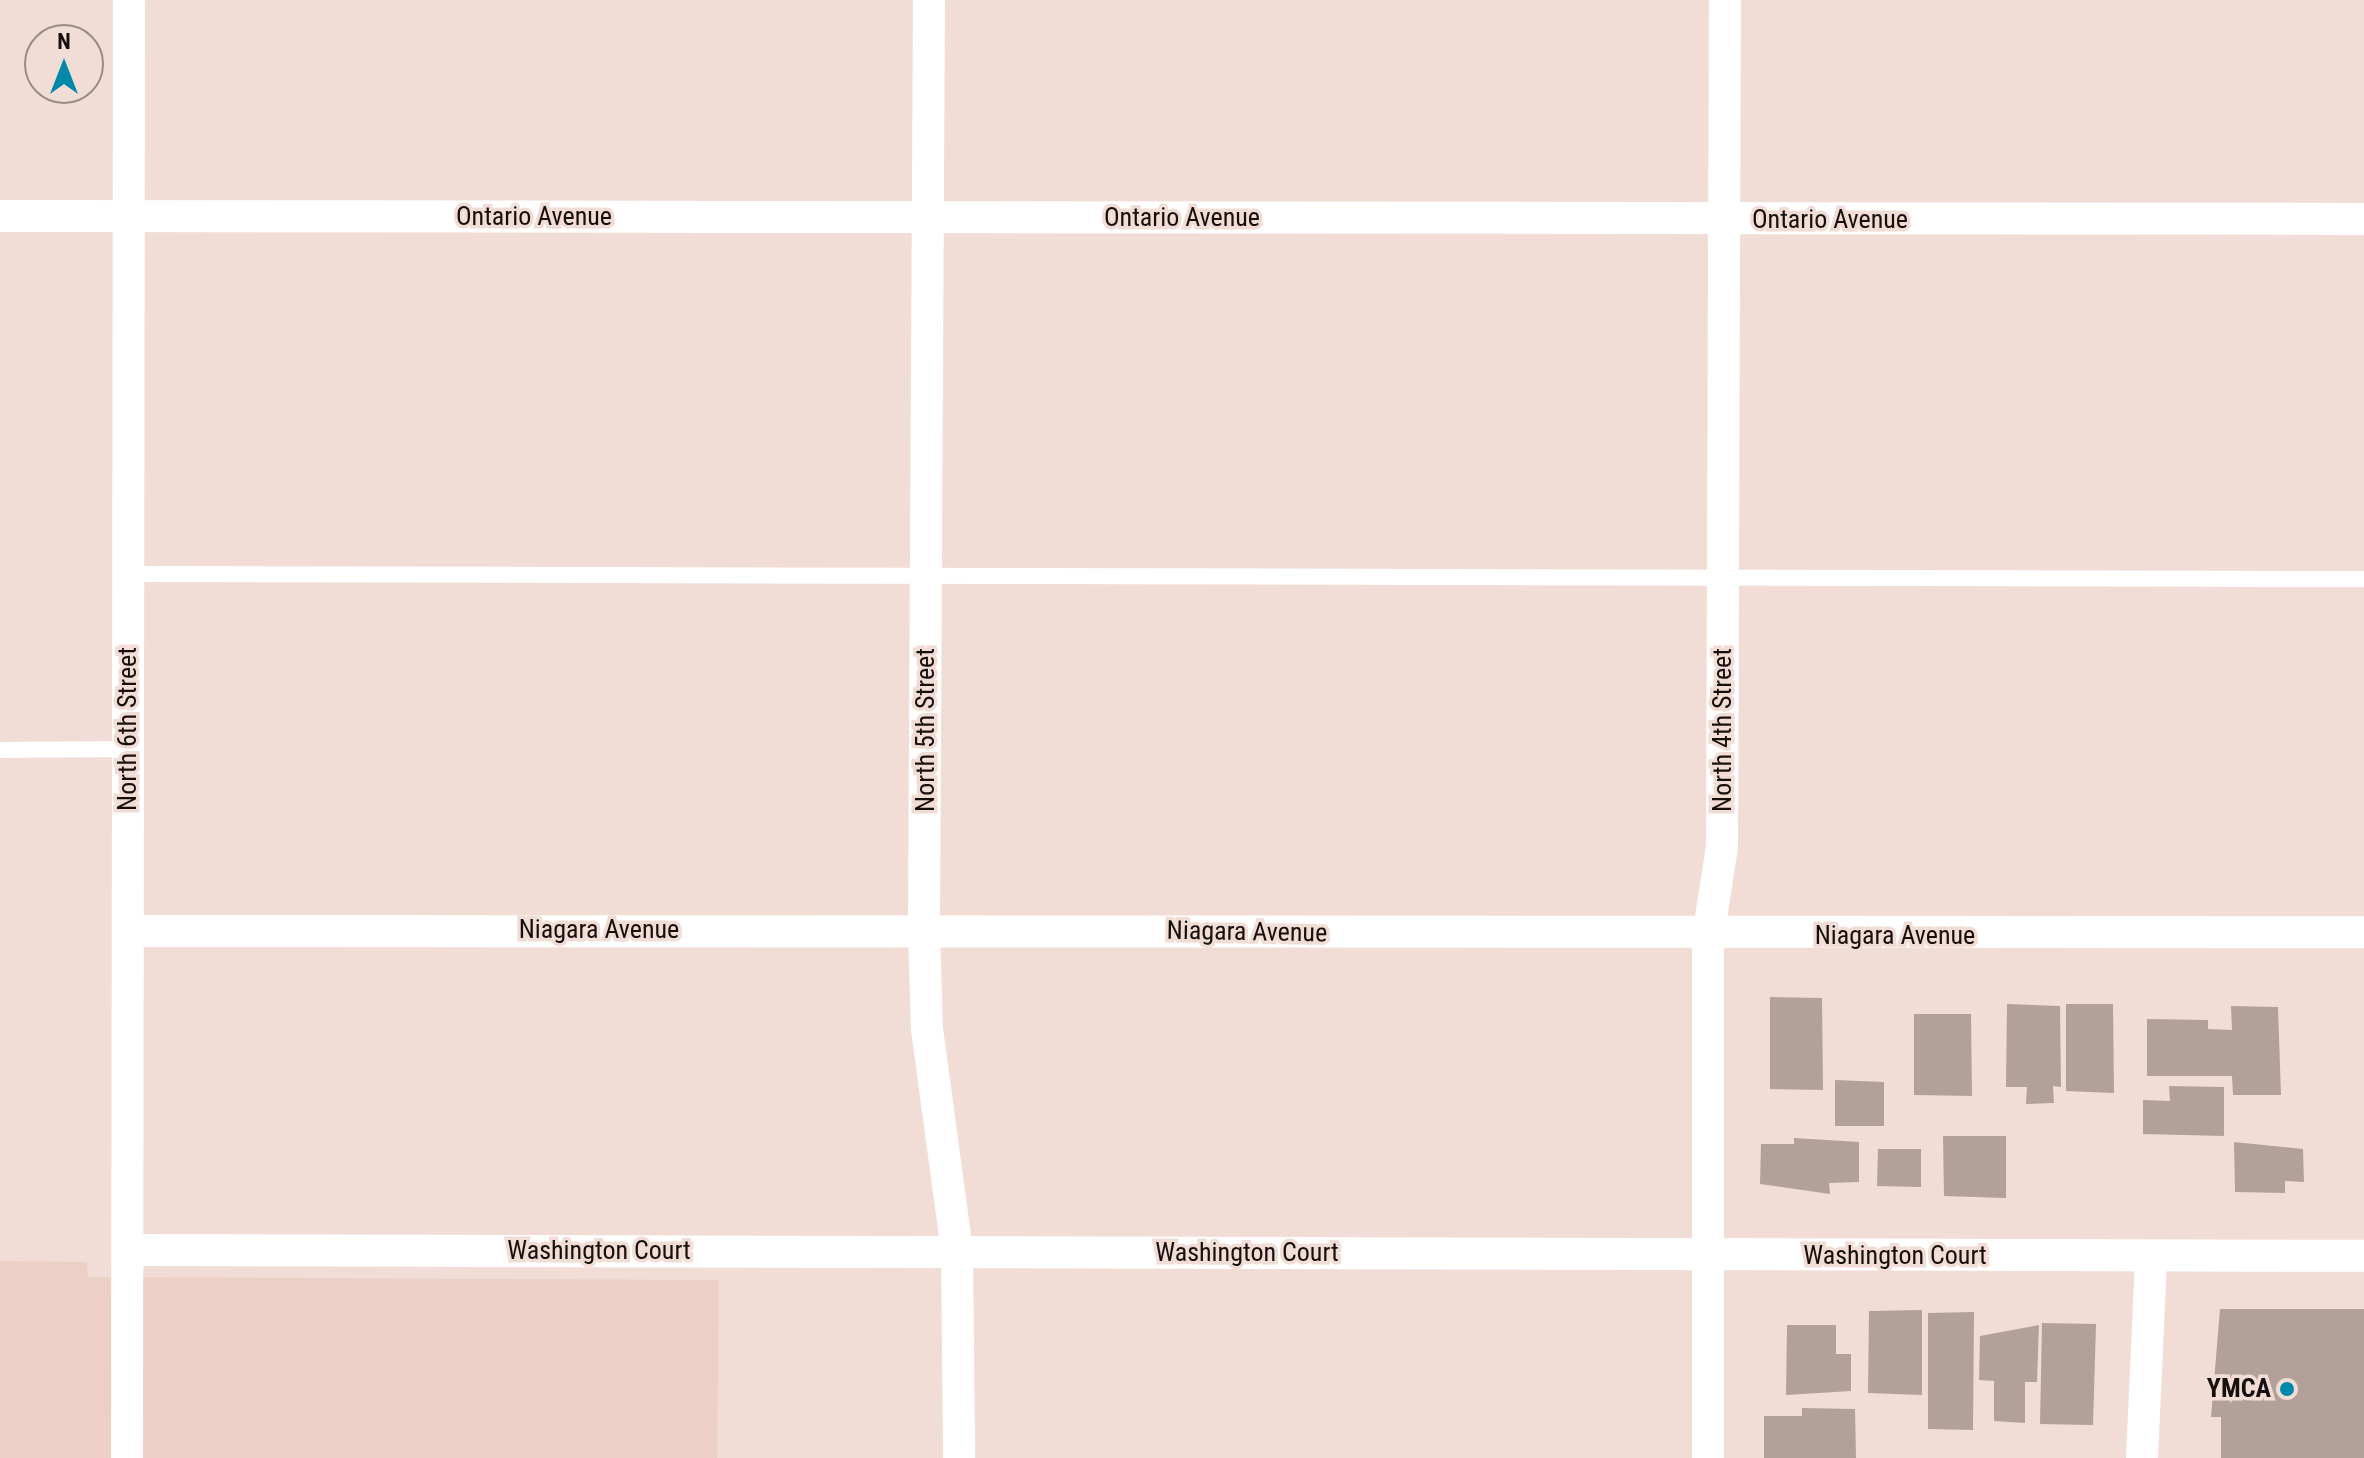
<!DOCTYPE html>
<style>
body{margin:0}
#map{position:relative;width:2364px;height:1458px;overflow:hidden;background:#f1ddd5;font-family:"Roboto Condensed",sans-serif}
div>[style]{position:absolute}
.built>*{inset:0;background:#ecd0c6}
.building>*{inset:0;background:#b3a099}
.lane>*{height:16px;margin:-8px;padding:0 8px;transform-origin:8px;border-radius:8px;background:#fff}
.street>*{height:32px;margin:-16px;padding:0 16px;transform-origin:16px;border-radius:16px;background:#fff}
.dots>*{width:22px;height:22px;translate:-50% -50%;box-sizing:border-box;border:4px solid #f1ddd5;border-radius:50%}
span{translate:-50% -50%;white-space:nowrap;text-align:center;line-height:1.15;-webkit-text-stroke:7px #f1ddd5;paint-order:stroke}
.street-label{font-size:26px;color:#160f0d}
.poi-label{font-size:26px;color:#160f0d;font-weight:700}
.right{translate:-100% -50%;text-align:right}
.north{position:absolute;left:24px;top:24px;width:80px;height:80px;box-sizing:border-box;background:#f1ddd5;border:2px solid #998b85;border-radius:50%;rotate:0deg;font-size:22px;font-weight:700;line-height:32px;text-align:center;color:#160f0d}
.north::after{content:'';display:block;margin:auto;width:28px;height:36px;background:#0088a8;clip-path:polygon(50% 0,100% 100%,50% 72%,0 100%)}
</style>
<div id="map">
<div class="built">
<div style="clip-path:polygon(0 1261px,87px 1262px,88px 1277px,719px 1280px,717px 1458px,0 1458px)"></div>
</div>
<div class="building">
<div style="clip-path:polygon(1770px 997px,1822px 998px,1823px 1090px,1770px 1089px)"></div>
<div style="clip-path:polygon(2007px 1004px,2060px 1006px,2061px 1087px,2053px 1086px,2054px 1103px,2026px 1104px,2027px 1087px,2006px 1087px)"></div>
<div style="clip-path:polygon(2066px 1004px,2113px 1004px,2114px 1093px,2066px 1091px)"></div>
<div style="clip-path:polygon(2231px 1006px,2278px 1007px,2281px 1095px,2233px 1095px,2232px 1076px,2147px 1076px,2147px 1019px,2208px 1020px,2208px 1029px,2232px 1030px)"></div>
<div style="clip-path:polygon(1914px 1014px,1971px 1014px,1972px 1096px,1914px 1095px)"></div>
<div style="clip-path:polygon(1835px 1080px,1884px 1082px,1884px 1126px,1835px 1126px)"></div>
<div style="clip-path:polygon(2169px 1086px,2224px 1087px,2224px 1136px,2143px 1134px,2143px 1100px,2170px 1101px)"></div>
<div style="clip-path:polygon(1943px 1136px,2006px 1136px,2006px 1198px,1944px 1196px)"></div>
<div style="clip-path:polygon(1794px 1138px,1859px 1142px,1859px 1182px,1829px 1183px,1830px 1194px,1760px 1184px,1761px 1144px,1794px 1144px)"></div>
<div style="clip-path:polygon(2234px 1142px,2303px 1149px,2304px 1182px,2285px 1181px,2285px 1193px,2235px 1192px)"></div>
<div style="clip-path:polygon(1878px 1149px,1921px 1149px,1921px 1187px,1877px 1186px)"></div>
<div style="clip-path:polygon(2220px 1309px,2364px 1309px,2364px 1458px,2221px 1458px,2221px 1417px,2211px 1417px)"></div>
<div style="clip-path:polygon(1922px 1310px,1922px 1395px,1868px 1393px,1869px 1311px)"></div>
<div style="clip-path:polygon(1974px 1312px,1973px 1430px,1928px 1429px,1928px 1313px)"></div>
<div style="clip-path:polygon(2042px 1323px,2096px 1324px,2093px 1425px,2040px 1424px)"></div>
<div style="clip-path:polygon(1787px 1325px,1836px 1325px,1836px 1354px,1851px 1354px,1851px 1391px,1786px 1395px)"></div>
<div style="clip-path:polygon(2039px 1325px,2037px 1382px,2025px 1382px,2025px 1423px,1994px 1421px,1994px 1381px,1979px 1380px,1980px 1336px)"></div>
<div style="clip-path:polygon(1802px 1408px,1855px 1409px,1856px 1458px,1764px 1458px,1764px 1416px,1802px 1416px)"></div>
</div>
<div class="lane">
<div style="left:127px;top:574px;width:2237px;rotate:0.13deg"></div>
<div style="left:0;top:750px;width:128px;rotate:-0.4deg"></div>
</div>
<div class="street">
<div style="left:929px;top:0;width:929px;rotate:90.31deg"></div>
<div style="left:924px;top:929px;width:100px;rotate:88.3deg"></div>
<div style="left:927px;top:1029px;width:225px;rotate:82.3deg"></div>
<div style="left:957px;top:1252px;width:206px;rotate:89.4deg"></div>
<div style="left:0;top:216px;width:2364px;rotate:0.07deg"></div>
<div style="left:129px;top:931px;width:2235px;rotate:0.03deg"></div>
<div style="left:130px;top:1250px;width:2234px;rotate:0.15deg"></div>
<div style="left:127px;top:1458px;width:1458px;rotate:-89.92deg"></div>
<div style="left:1708px;top:1458px;width:521px;rotate:-90deg"></div>
<div style="left:1708px;top:937px;width:91px;rotate:-81.2deg"></div>
<div style="left:1722px;top:847px;width:847px;rotate:-89.8deg"></div>
<div style="left:2142px;top:1458px;width:201px;rotate:-87.4deg"></div>
</div>
<div class="dots">
<div style="left:2287px;top:1389px;background:#0088a8"></div>
</div>
<div class="street-label">
<span style="left:534px;top:217px">Ontario Avenue</span>
<span style="left:1182px;top:218px">Ontario Avenue</span>
<span style="left:1830px;top:220px">Ontario Avenue</span>
<span style="left:128px;top:729px;rotate:-90deg">North 6th Street</span>
<span style="left:926px;top:730px;rotate:-90deg">North 5th Street</span>
<span style="left:1723px;top:730px;rotate:-90deg">North 4th Street</span>
<span style="left:599px;top:930px">Niagara Avenue</span>
<span style="left:1247px;top:932px;rotate:1deg">Niagara Avenue</span>
<span style="left:1895px;top:936px">Niagara Avenue</span>
<span style="left:599px;top:1251px">Washington Court</span>
<span style="left:1247px;top:1253px">Washington Court</span>
<span style="left:1895px;top:1256px">Washington Court</span>
</div>
<div class="poi-label">
<span class="right" style="left:2271px;top:1389px">YMCA</span>
</div>
<div class="north">N</div>
</div>
